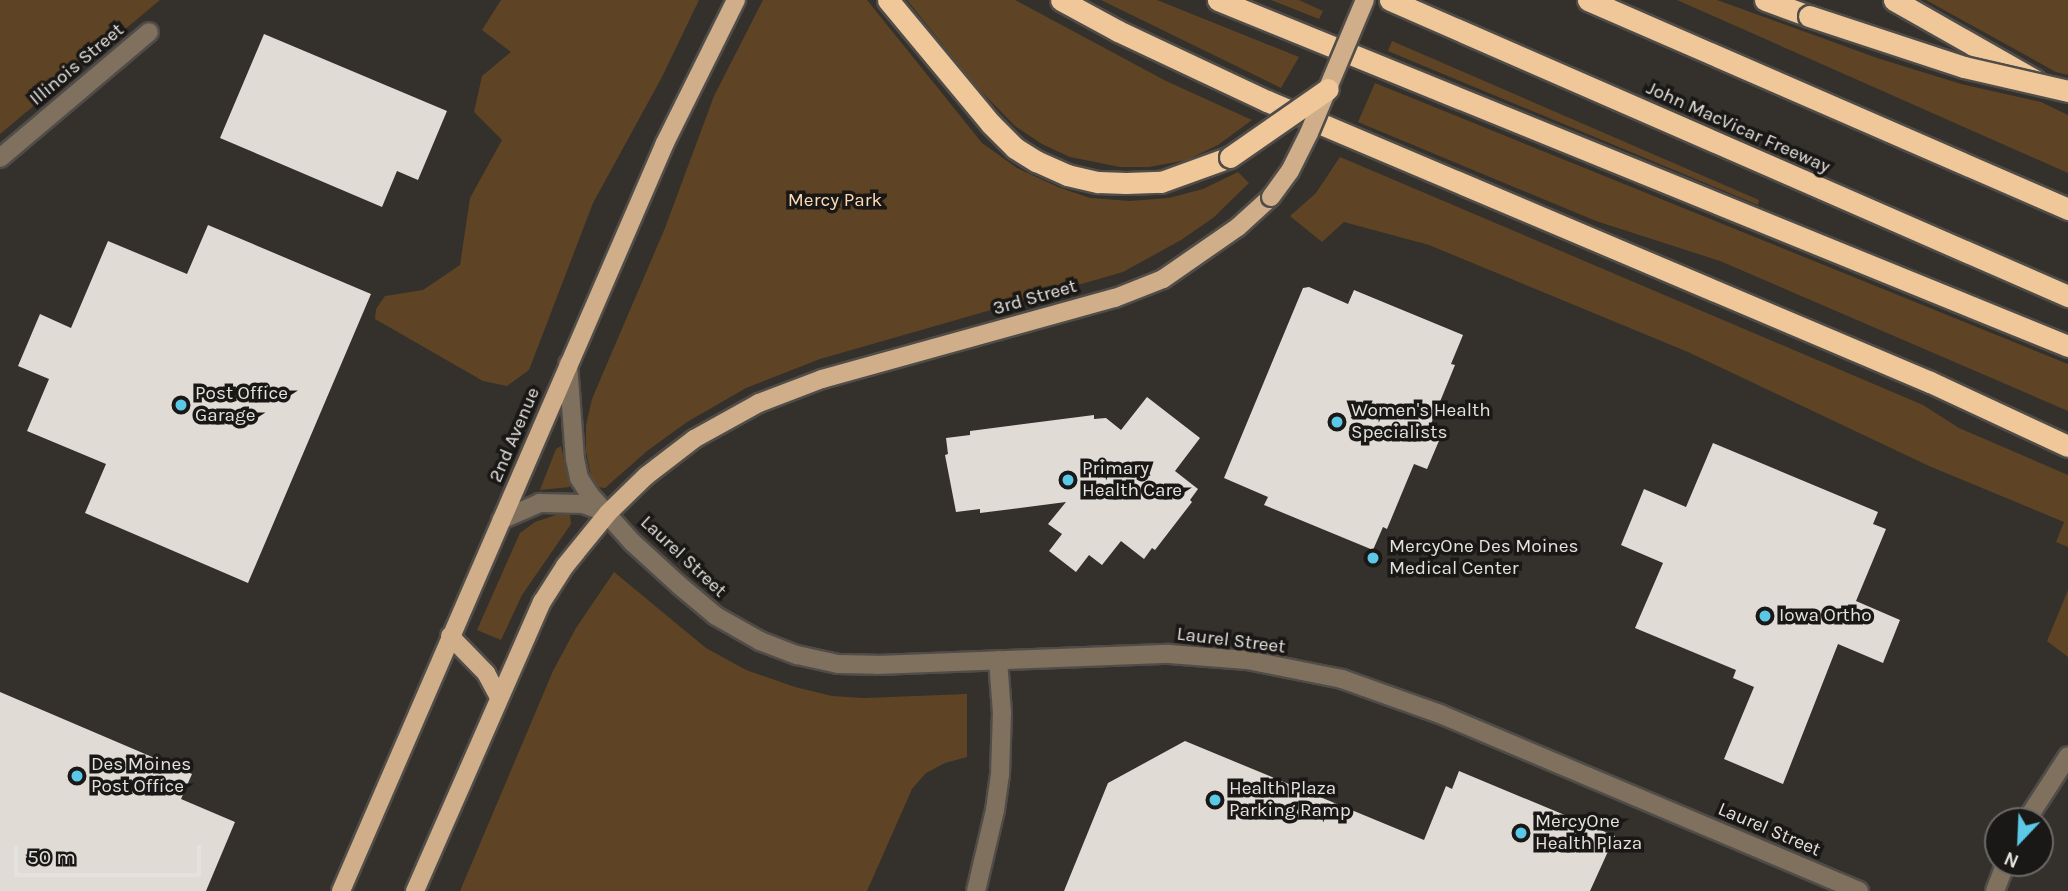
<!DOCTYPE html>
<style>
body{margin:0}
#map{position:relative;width:2068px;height:891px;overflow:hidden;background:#34302b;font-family:Karla,sans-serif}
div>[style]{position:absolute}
.green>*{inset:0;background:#5e4425}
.building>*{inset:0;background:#e1dbd5}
.roads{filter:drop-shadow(2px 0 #504c48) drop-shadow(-2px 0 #504c48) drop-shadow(0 2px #504c48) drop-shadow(0 -2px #504c48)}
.minor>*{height:18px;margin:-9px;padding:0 9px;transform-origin:9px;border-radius:9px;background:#80705e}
.major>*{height:18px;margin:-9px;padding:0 9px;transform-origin:9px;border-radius:9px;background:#d0ae89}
.highway>*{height:21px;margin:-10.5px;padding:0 10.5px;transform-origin:10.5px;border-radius:10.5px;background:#efc799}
.bridges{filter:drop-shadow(2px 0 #504c48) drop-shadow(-2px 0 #504c48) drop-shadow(0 2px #504c48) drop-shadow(0 -2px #504c48)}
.major-bridge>*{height:18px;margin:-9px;padding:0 9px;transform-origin:9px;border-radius:9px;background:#d0ae89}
.highway-bridge>*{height:21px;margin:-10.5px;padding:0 10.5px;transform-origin:10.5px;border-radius:10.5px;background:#efc799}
.dots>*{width:19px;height:19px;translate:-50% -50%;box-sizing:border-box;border:4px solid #1a1816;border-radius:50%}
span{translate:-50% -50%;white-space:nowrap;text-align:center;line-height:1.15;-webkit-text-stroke:7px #1a1816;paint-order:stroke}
.street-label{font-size:19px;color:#e4e2de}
.park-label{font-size:19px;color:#ffdcb6}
.poi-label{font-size:19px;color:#e4e2de}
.left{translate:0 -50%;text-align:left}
.north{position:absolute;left:1984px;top:807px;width:70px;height:70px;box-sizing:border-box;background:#1a1816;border:2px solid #6b6966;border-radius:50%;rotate:203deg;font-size:19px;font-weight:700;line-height:28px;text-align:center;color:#e4e2de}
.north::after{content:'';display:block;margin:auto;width:24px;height:32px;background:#5bc8e7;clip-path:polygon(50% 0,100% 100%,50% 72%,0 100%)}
.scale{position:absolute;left:14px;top:845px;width:187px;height:32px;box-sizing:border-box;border:4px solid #e4e2de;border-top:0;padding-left:9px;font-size:21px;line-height:24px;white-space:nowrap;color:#e4e2de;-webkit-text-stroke:5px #1a1816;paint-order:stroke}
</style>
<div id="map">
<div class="green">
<div style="clip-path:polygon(0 0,160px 0,0 134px)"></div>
<div style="clip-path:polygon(501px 0,699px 0,662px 77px,593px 203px,529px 370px,507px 386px,483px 381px,375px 319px,376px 309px,385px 296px,423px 290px,460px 265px,470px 198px,502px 140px,474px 112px,482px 76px,511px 52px,482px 30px)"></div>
<div style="clip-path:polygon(763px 0,867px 0,982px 143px,1017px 168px,1058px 187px,1090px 198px,1130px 201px,1169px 198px,1203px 189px,1238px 172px,1249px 183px,1213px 218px,1181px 240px,1123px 272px,820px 359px,746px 388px,687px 422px,647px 451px,605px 488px,597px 487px,591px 477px,586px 451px,586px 425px,592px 399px,665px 228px,714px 96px)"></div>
<div style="clip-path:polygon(907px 0,1015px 0,1166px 81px,1252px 120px,1218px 145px,1187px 160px,1149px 167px,1120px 167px,1070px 157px,1042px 144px,1015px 126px,975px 85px)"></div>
<div style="clip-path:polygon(1101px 0,1157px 0,1299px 57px,1281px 88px)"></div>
<div style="clip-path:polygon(1271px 0,1299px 0,1323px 11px,1319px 19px)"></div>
<div style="clip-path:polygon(1677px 0,1717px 0,1877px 58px,1961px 84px,2041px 102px,2068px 115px,2068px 173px)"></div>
<div style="clip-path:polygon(1926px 0,2068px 0,2068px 75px,2056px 72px)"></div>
<div style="clip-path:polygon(1392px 41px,1759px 200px,1758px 205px,1388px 51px)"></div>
<div style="clip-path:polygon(1375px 83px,2068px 364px,2068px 411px,1720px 261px,1596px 221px,1358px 122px)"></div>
<div style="clip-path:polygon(1340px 157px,1923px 405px,1959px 428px,2068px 475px,2068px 547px,2056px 542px,2064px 522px,1929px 466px,1688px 352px,1429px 245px,1344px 222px,1322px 242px,1290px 216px,1316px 193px)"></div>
<div style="clip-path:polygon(561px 446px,570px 487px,540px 490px,556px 449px)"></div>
<div style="clip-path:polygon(562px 513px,570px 514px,571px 524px,522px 595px,501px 640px,477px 630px,520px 533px,535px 522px)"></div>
<div style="clip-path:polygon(614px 572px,706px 648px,746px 670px,795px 687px,832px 696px,864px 698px,967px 694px,967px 757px,945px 763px,926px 773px,912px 789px,867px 891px,460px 891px,553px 671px,576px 628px)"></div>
<div style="clip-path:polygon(2068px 590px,2068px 657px,2047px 641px)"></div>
</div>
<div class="building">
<div style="clip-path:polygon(264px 34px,447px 111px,418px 180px,397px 171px,382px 207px,220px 138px)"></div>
<div style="clip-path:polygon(208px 225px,371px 294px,248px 583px,85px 513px,106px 464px,27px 431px,49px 379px,18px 366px,40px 314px,71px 328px,108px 241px,187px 274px)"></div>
<div style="clip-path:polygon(1309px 287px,1348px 304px,1354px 290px,1463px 335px,1451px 364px,1455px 365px,1428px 431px,1441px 436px,1427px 469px,1414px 464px,1387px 529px,1383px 527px,1373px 550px,1264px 505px,1268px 497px,1224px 478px,1303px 288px)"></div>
<div style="clip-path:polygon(1147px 397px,1200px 438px,1175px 471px,1198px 489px,1190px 500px,1192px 502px,1155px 550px,1152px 548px,1144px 559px,1121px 541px,1102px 565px,1089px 555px,1076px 572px,1049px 551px,1062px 534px,1048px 524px,1066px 502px,980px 513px,980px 509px,956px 512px,945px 455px,948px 454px,946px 438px,970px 435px,970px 431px,1094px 415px,1094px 419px,1106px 418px,1121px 430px)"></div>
<div style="clip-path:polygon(1713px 443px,1878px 512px,1873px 524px,1886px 529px,1856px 601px,1900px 620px,1883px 663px,1838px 644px,1783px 784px,1724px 759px,1754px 687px,1733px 678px,1736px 670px,1635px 628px,1663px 563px,1621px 545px,1644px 489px,1686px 507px)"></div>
<div style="clip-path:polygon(0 692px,192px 774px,181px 799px,235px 822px,206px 891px,0 891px)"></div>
<div style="clip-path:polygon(1185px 741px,1424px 840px,1446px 786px,1452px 789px,1459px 771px,1615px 836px,1590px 891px,1064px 891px,1108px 783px)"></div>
</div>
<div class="roads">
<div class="minor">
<div style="left:0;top:158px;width:195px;rotate:-40.2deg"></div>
<div style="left:568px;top:364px;width:95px;rotate:85.8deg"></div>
<div style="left:575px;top:459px;width:19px;rotate:78deg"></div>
<div style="left:579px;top:478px;width:20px;rotate:57deg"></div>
<div style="left:590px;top:495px;width:63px;rotate:48.2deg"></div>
<div style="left:632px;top:542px;width:64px;rotate:42.5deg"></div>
<div style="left:679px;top:585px;width:48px;rotate:40deg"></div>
<div style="left:716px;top:616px;width:51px;rotate:29.6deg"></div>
<div style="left:760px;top:641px;width:40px;rotate:21deg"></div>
<div style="left:797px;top:655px;width:42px;rotate:12.4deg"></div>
<div style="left:838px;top:664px;width:39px;rotate:1deg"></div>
<div style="left:877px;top:665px;width:292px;rotate:-2.2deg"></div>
<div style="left:1169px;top:654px;width:78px;rotate:4.4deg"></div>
<div style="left:1247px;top:660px;width:97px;rotate:11.3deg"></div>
<div style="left:1342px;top:679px;width:104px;rotate:19.7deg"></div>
<div style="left:1440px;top:714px;width:455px;rotate:22.9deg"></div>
<div style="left:501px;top:520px;width:43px;rotate:-23.6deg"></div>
<div style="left:540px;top:503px;width:43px;rotate:1.3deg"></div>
<div style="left:583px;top:504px;width:23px;rotate:20deg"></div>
<div style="left:2026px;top:821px;width:77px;rotate:-57.1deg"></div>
<div style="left:976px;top:891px;width:83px;rotate:-76.8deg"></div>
<div style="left:995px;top:810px;width:35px;rotate:-82deg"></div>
<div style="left:1000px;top:775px;width:62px;rotate:-88.2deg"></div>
<div style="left:1002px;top:713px;width:53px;rotate:-94.3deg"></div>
<div style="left:1995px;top:891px;width:30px;rotate:-69deg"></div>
</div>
<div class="major">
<div style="left:450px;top:636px;width:52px;rotate:45.8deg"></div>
<div style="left:486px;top:673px;width:27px;rotate:62deg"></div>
<div style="left:341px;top:891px;width:815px;rotate:-66.58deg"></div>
<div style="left:665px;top:143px;width:160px;rotate:-63.6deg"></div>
<div style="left:415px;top:891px;width:316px;rotate:-66.3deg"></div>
<div style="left:542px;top:602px;width:43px;rotate:-57.4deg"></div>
<div style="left:565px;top:566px;width:68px;rotate:-50.9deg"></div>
<div style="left:608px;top:513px;width:53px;rotate:-44.2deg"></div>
<div style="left:646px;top:476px;width:61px;rotate:-37.6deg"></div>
<div style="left:694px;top:439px;width:74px;rotate:-29deg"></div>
<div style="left:759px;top:403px;width:67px;rotate:-20.9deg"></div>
<div style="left:822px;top:379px;width:304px;rotate:-15.5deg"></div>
<div style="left:1115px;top:298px;width:52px;rotate:-21.6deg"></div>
<div style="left:1163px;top:279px;width:91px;rotate:-34.7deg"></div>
<div style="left:1238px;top:227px;width:45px;rotate:-42.3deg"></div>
</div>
<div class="highway">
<div style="left:888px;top:0;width:161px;rotate:50.3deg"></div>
<div style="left:991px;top:124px;width:34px;rotate:45deg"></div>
<div style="left:1015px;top:148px;width:25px;rotate:32deg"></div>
<div style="left:1036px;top:161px;width:34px;rotate:24deg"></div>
<div style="left:1067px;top:175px;width:32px;rotate:13deg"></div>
<div style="left:1098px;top:182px;width:28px;rotate:2deg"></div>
<div style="left:1126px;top:183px;width:35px;rotate:-2deg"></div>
<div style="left:1161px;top:182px;width:73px;rotate:-19.9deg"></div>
<div style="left:1061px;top:0;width:65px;rotate:28.5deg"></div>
<div style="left:1118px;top:31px;width:165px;rotate:25.2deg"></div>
<div style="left:1267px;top:101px;width:720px;rotate:22.97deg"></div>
<div style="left:1930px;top:382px;width:152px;rotate:24.9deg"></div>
<div style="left:1218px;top:0;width:918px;rotate:22.15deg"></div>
<div style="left:1390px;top:0;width:740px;rotate:23.59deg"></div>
<div style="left:1588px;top:0;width:524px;rotate:23.53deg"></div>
<div style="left:1765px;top:0;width:47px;rotate:20deg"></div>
<div style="left:1894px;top:0;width:162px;rotate:29.6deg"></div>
</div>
</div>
<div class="bridges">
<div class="major-bridge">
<div style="left:1271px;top:197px;width:32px;rotate:-54deg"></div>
<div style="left:1290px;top:171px;width:42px;rotate:-63.4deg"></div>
<div style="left:1309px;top:133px;width:144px;rotate:-67.2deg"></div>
</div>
<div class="highway-bridge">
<div style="left:1809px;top:16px;width:163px;rotate:18.2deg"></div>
<div style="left:1964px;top:67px;width:107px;rotate:13deg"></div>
<div style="left:1230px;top:157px;width:119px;rotate:-34.8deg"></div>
</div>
</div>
<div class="dots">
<div style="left:181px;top:405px;background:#5bc8e7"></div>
<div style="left:1337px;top:422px;background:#5bc8e7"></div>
<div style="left:1068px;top:480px;background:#5bc8e7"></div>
<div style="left:1373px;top:558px;background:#5bc8e7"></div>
<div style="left:1765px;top:616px;background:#5bc8e7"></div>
<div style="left:77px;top:776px;background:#5bc8e7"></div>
<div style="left:1215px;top:800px;background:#5bc8e7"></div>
<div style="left:1521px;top:833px;background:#5bc8e7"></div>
</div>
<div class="street-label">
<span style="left:77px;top:65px;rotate:-40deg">Illinois Street</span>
<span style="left:1738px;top:128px;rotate:24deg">John MacVicar Freeway</span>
<span style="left:1035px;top:298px;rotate:-16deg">3rd Street</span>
<span style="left:515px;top:435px;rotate:-67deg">2nd Avenue</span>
<span style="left:683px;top:557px;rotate:43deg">Laurel Street</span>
<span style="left:1231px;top:641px;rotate:7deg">Laurel Street</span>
<span style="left:1769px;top:830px;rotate:23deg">Laurel Street</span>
</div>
<div class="park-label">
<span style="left:835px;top:201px">Mercy Park</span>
</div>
<div class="poi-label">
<span class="left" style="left:195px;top:405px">Post Office<br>Garage</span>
<span class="left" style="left:1351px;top:422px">Women's Health<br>Specialists</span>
<span class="left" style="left:1082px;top:480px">Primary<br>Health Care</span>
<span class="left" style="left:1389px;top:558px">MercyOne Des Moines<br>Medical Center</span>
<span class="left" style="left:1779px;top:616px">Iowa Ortho</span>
<span class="left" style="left:91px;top:776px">Des Moines<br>Post Office</span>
<span class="left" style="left:1229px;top:800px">Health Plaza<br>Parking Ramp</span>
<span class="left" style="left:1535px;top:833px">MercyOne<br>Health Plaza</span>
</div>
<div class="north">N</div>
<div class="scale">50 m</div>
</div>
